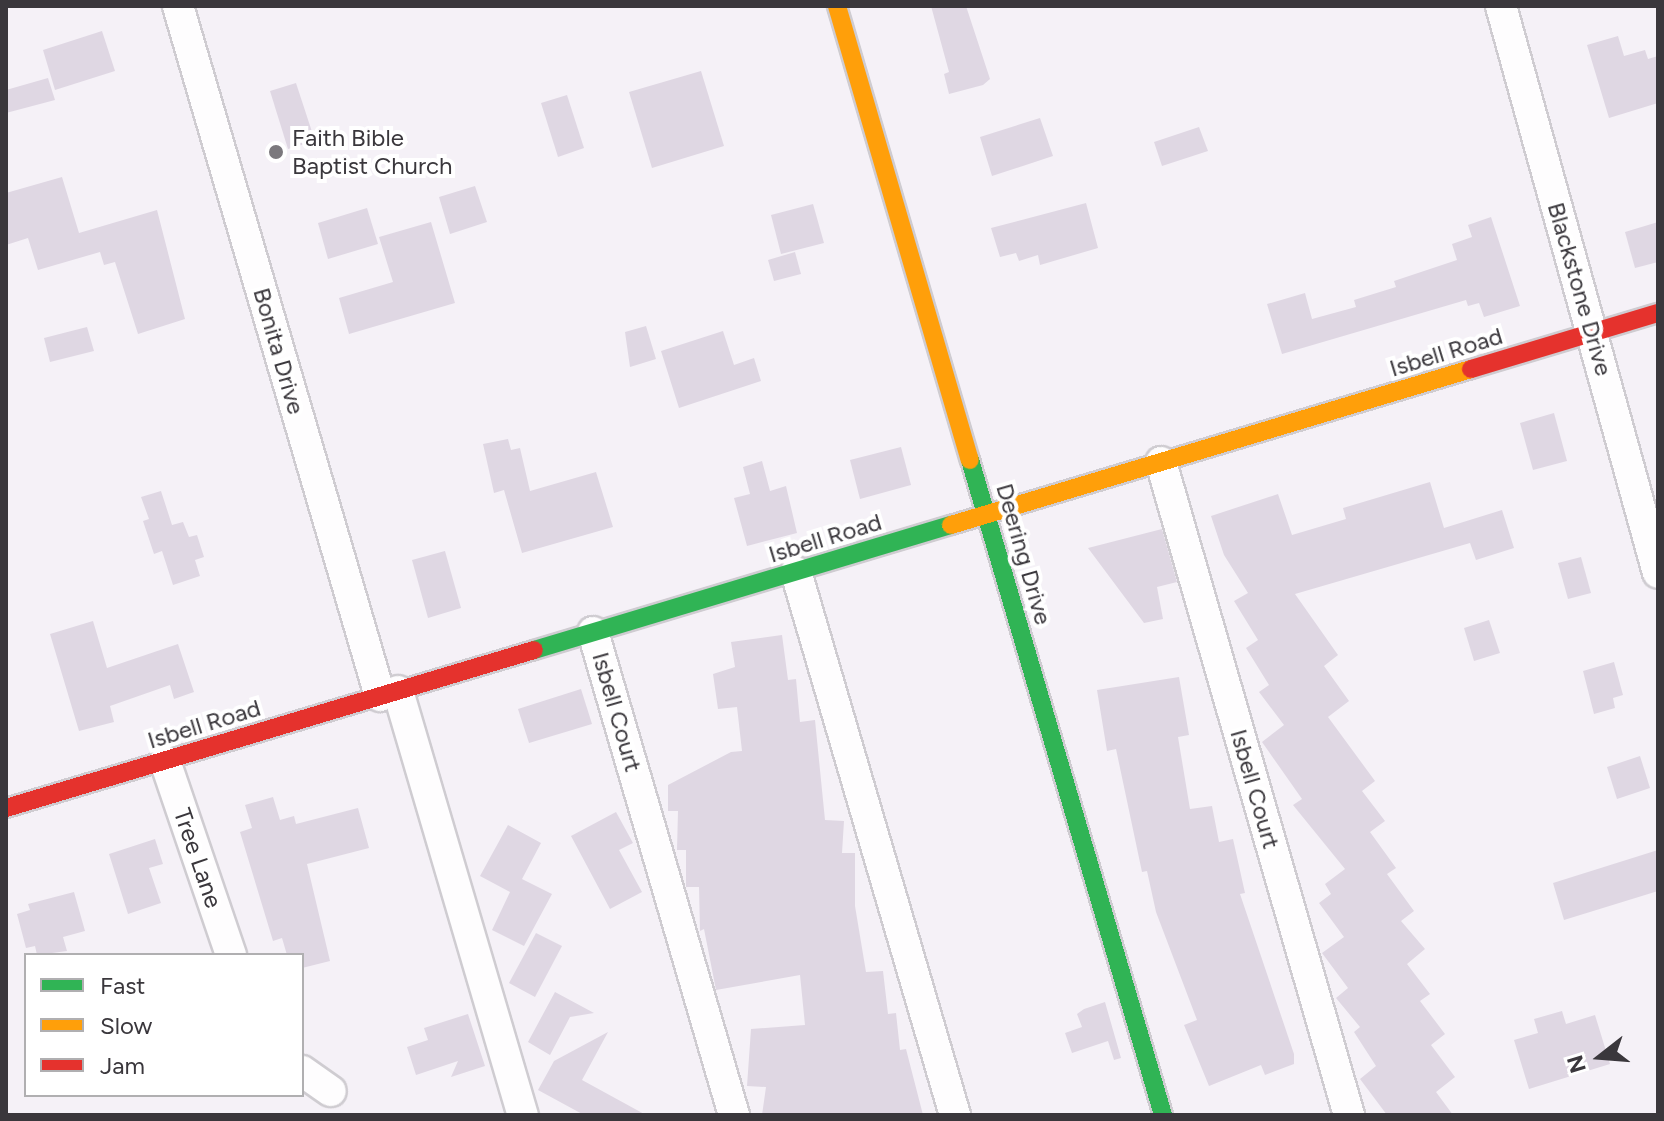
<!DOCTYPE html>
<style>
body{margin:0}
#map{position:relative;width:1664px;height:1121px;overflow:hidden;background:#f5f1f7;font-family:Figtree,sans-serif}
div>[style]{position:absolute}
.building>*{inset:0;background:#dfd7e3}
.roads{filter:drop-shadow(2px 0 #cfccd1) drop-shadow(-2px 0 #cfccd1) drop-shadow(0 2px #cfccd1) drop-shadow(0 -2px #cfccd1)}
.street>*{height:30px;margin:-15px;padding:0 15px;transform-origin:15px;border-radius:15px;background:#fefdfe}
.fast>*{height:18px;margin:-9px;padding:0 9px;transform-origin:9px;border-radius:9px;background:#30b455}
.slow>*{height:18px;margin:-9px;padding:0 9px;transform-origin:9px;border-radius:9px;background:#ff9f0a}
.jam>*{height:18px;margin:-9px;padding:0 9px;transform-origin:9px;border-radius:9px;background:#e5322d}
.dots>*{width:22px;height:22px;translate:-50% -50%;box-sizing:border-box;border:4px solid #fff;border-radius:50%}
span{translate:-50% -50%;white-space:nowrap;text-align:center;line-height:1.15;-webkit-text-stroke:8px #fff;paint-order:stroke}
.poi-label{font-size:24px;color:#3a373c}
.left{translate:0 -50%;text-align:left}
.street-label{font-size:24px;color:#3a373c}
.frame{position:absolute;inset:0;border:8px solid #3a373c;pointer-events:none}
.legend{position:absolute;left:24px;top:953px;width:280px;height:144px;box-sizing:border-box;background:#fff;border:2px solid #b0afb1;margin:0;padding:10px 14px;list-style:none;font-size:24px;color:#3a373c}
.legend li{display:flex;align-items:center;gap:16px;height:40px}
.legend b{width:40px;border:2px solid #b0afb1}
.north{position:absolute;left:1560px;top:1017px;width:80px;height:80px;-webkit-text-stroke:6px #fff;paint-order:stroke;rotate:253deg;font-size:22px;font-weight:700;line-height:32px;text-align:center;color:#3a373c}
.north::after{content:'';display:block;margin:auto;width:28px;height:36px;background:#3a373c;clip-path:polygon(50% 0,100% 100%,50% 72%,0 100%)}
</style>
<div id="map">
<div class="building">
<div style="clip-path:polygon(931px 6px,966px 6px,990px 79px,983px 85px,949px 94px,944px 74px,949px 72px)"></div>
<div style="clip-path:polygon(102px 31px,115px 71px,55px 90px,43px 50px)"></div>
<div style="clip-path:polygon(1618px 36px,1624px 56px,1645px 50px,1648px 59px,1658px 56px,1658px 103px,1609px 118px,1587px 45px)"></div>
<div style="clip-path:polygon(701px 71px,724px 146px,652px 168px,629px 92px)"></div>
<div style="clip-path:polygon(48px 78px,55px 100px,6px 113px,6px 90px)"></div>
<div style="clip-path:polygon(296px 83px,315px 141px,288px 149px,270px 91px)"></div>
<div style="clip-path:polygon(567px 95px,584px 148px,558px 157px,541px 103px)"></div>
<div style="clip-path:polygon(1040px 118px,1053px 156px,992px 176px,980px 137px)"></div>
<div style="clip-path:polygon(1199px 127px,1208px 151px,1162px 166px,1154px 142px)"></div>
<div style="clip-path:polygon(62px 177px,79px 233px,157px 210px,185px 319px,138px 334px,115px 262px,104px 265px,100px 252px,38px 270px,28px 238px,6px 245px,6px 193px)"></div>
<div style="clip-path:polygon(475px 186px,487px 222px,450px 234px,439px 197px)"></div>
<div style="clip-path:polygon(1086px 203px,1098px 248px,1040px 265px,1038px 255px,1019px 261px,1016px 253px,1000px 257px,991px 228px)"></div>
<div style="clip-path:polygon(813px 204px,824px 243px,781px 254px,771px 215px)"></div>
<div style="clip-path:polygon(367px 208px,378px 244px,328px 259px,318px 223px)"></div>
<div style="clip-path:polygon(1491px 217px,1520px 306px,1484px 317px,1479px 303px,1468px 306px,1466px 300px,1282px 354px,1267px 304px,1305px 293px,1312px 319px,1356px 307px,1354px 300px,1396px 287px,1394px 281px,1457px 260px,1452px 244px,1472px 237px,1468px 225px)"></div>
<div style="clip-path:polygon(431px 222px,455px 303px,349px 334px,339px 298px,393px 282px,379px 237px)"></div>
<div style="clip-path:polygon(1658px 222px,1658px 262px,1635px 268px,1625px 232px)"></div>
<div style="clip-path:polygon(795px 252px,801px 274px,774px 281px,768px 260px)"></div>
<div style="clip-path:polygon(646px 326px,656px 359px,630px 367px,625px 332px)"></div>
<div style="clip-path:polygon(87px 327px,94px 351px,50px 362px,44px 338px)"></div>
<div style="clip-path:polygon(723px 331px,734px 365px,754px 358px,761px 381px,679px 408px,661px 351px)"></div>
<div style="clip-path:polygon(1554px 413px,1567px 461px,1533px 470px,1520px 423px)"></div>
<div style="clip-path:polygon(508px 439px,511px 450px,520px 448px,530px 491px,596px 472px,613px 527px,522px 553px,504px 490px,494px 493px,483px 444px)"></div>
<div style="clip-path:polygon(901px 447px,911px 485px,860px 499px,850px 460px)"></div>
<div style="clip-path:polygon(762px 461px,770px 491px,786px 486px,797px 533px,747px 546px,734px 498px,750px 494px,743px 467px)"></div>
<div style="clip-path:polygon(1430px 482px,1444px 528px,1502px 510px,1514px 548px,1476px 560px,1470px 543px,1295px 594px,1338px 655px,1324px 666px,1349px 701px,1328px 717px,1375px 781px,1362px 791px,1385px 821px,1370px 832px,1396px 868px,1387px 874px,1414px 911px,1401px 921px,1425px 949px,1407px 964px,1430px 994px,1420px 1001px,1445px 1034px,1431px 1045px,1455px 1077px,1436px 1092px,1453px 1115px,1387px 1115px,1360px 1079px,1376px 1066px,1354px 1032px,1360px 1027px,1336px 998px,1348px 988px,1322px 953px,1344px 937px,1319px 903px,1331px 894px,1325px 884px,1345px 869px,1293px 805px,1302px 799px,1262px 742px,1284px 725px,1259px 692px,1269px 685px,1246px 648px,1258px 640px,1234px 601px,1248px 593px,1224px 555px,1211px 516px,1278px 494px,1292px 535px,1346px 519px,1343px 508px)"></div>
<div style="clip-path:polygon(161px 491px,172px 525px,183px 522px,189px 537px,197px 535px,204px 557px,195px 560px,200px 576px,173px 585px,162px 551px,154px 554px,143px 521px,149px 519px,141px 497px)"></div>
<div style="clip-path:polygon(1162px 529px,1177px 582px,1157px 587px,1163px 619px,1144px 623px,1088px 548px)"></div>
<div style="clip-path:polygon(445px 551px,461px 608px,428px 618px,412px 560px)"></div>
<div style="clip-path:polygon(1581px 557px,1591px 593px,1568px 599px,1558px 563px)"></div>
<div style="clip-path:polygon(1489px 620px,1500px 653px,1474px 661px,1464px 628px)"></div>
<div style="clip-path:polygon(93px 621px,107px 668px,178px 644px,194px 692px,174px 699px,170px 685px,110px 706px,114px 722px,79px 731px,50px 634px)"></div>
<div style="clip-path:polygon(782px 635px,788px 680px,796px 679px,800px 722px,815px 720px,825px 820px,844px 821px,842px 853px,855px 853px,855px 906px,866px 972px,883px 971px,888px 1014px,896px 1013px,900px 1050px,906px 1049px,923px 1115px,762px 1115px,766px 1087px,747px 1086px,751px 1029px,805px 1025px,800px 975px,716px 990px,704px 929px,700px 931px,699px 887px,686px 887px,686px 850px,677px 850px,678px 811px,668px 811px,668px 785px,731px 752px,742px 751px,737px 707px,718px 709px,713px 674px,735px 667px,731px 642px)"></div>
<div style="clip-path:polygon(1614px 662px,1623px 695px,1613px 698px,1615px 708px,1594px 714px,1583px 671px)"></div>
<div style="clip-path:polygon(1179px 677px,1189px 735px,1178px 737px,1190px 809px,1212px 806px,1219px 842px,1233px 839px,1245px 893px,1240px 894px,1294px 1054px,1294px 1064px,1265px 1075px,1261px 1065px,1209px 1086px,1184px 1025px,1197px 1020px,1156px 912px,1147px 871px,1142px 872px,1116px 749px,1107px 751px,1097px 690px)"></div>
<div style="clip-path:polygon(581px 689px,592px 724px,529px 743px,518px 709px)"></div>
<div style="clip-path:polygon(1640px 756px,1650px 788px,1617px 799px,1607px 767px)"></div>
<div style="clip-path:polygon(273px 797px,280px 820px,294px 816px,296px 824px,358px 808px,369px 848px,307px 864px,330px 961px,302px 968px,302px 955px,287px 955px,282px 938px,273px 941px,240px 832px,252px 828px,245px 805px)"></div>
<div style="clip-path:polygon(616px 812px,633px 843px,619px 850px,642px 892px,610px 909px,571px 836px)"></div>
<div style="clip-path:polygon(508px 825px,541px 843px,522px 879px,552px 894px,524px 946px,492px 930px,510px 892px,480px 876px)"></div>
<div style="clip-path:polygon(155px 839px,163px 864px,149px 868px,161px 903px,128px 914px,109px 854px)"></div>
<div style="clip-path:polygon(1658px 850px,1658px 891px,1564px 920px,1553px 883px)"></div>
<div style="clip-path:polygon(74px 892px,85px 931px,63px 937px,67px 951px,37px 955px,35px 946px,26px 948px,17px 914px,30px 910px,28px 904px)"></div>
<div style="clip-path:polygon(536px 933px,562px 946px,535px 997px,509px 983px)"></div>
<div style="clip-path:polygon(555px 992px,594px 1013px,570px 1017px,550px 1055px,528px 1042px)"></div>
<div style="clip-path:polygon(1105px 1002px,1121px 1058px,1114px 1060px,1108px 1041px,1072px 1053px,1065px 1033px,1082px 1027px,1077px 1014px,1084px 1009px)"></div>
<div style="clip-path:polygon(1562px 1011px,1566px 1024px,1595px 1015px,1610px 1064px,1529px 1089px,1514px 1040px,1538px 1033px,1534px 1019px)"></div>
<div style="clip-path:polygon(468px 1014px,485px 1066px,451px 1077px,458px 1061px,416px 1075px,407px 1047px,428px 1040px,424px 1028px)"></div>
<div style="clip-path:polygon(608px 1032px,582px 1080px,646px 1115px,584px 1115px,538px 1090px,554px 1061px)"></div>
</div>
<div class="roads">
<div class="street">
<div style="left:178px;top:6px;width:719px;rotate:73.68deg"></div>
<div style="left:1501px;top:6px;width:588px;rotate:74.52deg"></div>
<div style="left:1161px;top:462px;width:680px;rotate:73.94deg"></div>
<div style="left:796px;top:572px;width:566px;rotate:73.68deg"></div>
<div style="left:593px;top:632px;width:503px;rotate:73.73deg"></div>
<div style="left:398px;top:691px;width:442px;rotate:73.6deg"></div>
<div style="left:165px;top:761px;width:205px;rotate:71.2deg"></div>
<div style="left:302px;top:1071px;width:35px;rotate:35deg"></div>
</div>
<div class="fast">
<div style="left:970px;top:460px;width:683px;rotate:73.58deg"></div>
<div style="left:534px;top:650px;width:435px;rotate:-16.7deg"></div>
</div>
<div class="slow">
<div style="left:837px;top:6px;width:473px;rotate:73.7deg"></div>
<div style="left:951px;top:525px;width:543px;rotate:-16.7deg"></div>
</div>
<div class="jam">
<div style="left:1471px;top:369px;width:195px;rotate:-16.7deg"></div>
<div style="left:6px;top:808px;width:551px;rotate:-16.66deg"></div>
</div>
</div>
<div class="dots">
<div style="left:276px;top:152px;background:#7b787d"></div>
</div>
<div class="poi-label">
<span class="left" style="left:292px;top:152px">Faith Bible<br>Baptist Church</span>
</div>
<div class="street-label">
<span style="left:1580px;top:289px;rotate:74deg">Blackstone Drive</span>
<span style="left:279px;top:351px;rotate:74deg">Bonita Drive</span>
<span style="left:1446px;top:352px;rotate:-17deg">Isbell Road</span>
<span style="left:825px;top:538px;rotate:-17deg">Isbell Road</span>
<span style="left:1024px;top:554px;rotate:74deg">Deering Drive</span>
<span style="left:617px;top:712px;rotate:74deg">Isbell Court</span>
<span style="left:204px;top:724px;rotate:-17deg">Isbell Road</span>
<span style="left:1255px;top:789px;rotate:74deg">Isbell Court</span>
<span style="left:198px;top:858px;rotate:71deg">Tree Lane</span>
</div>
<div class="frame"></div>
<ul class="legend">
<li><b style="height:10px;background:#30b455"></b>Fast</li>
<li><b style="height:10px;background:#ff9f0a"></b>Slow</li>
<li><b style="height:10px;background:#e5322d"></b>Jam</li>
</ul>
<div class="north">N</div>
</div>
